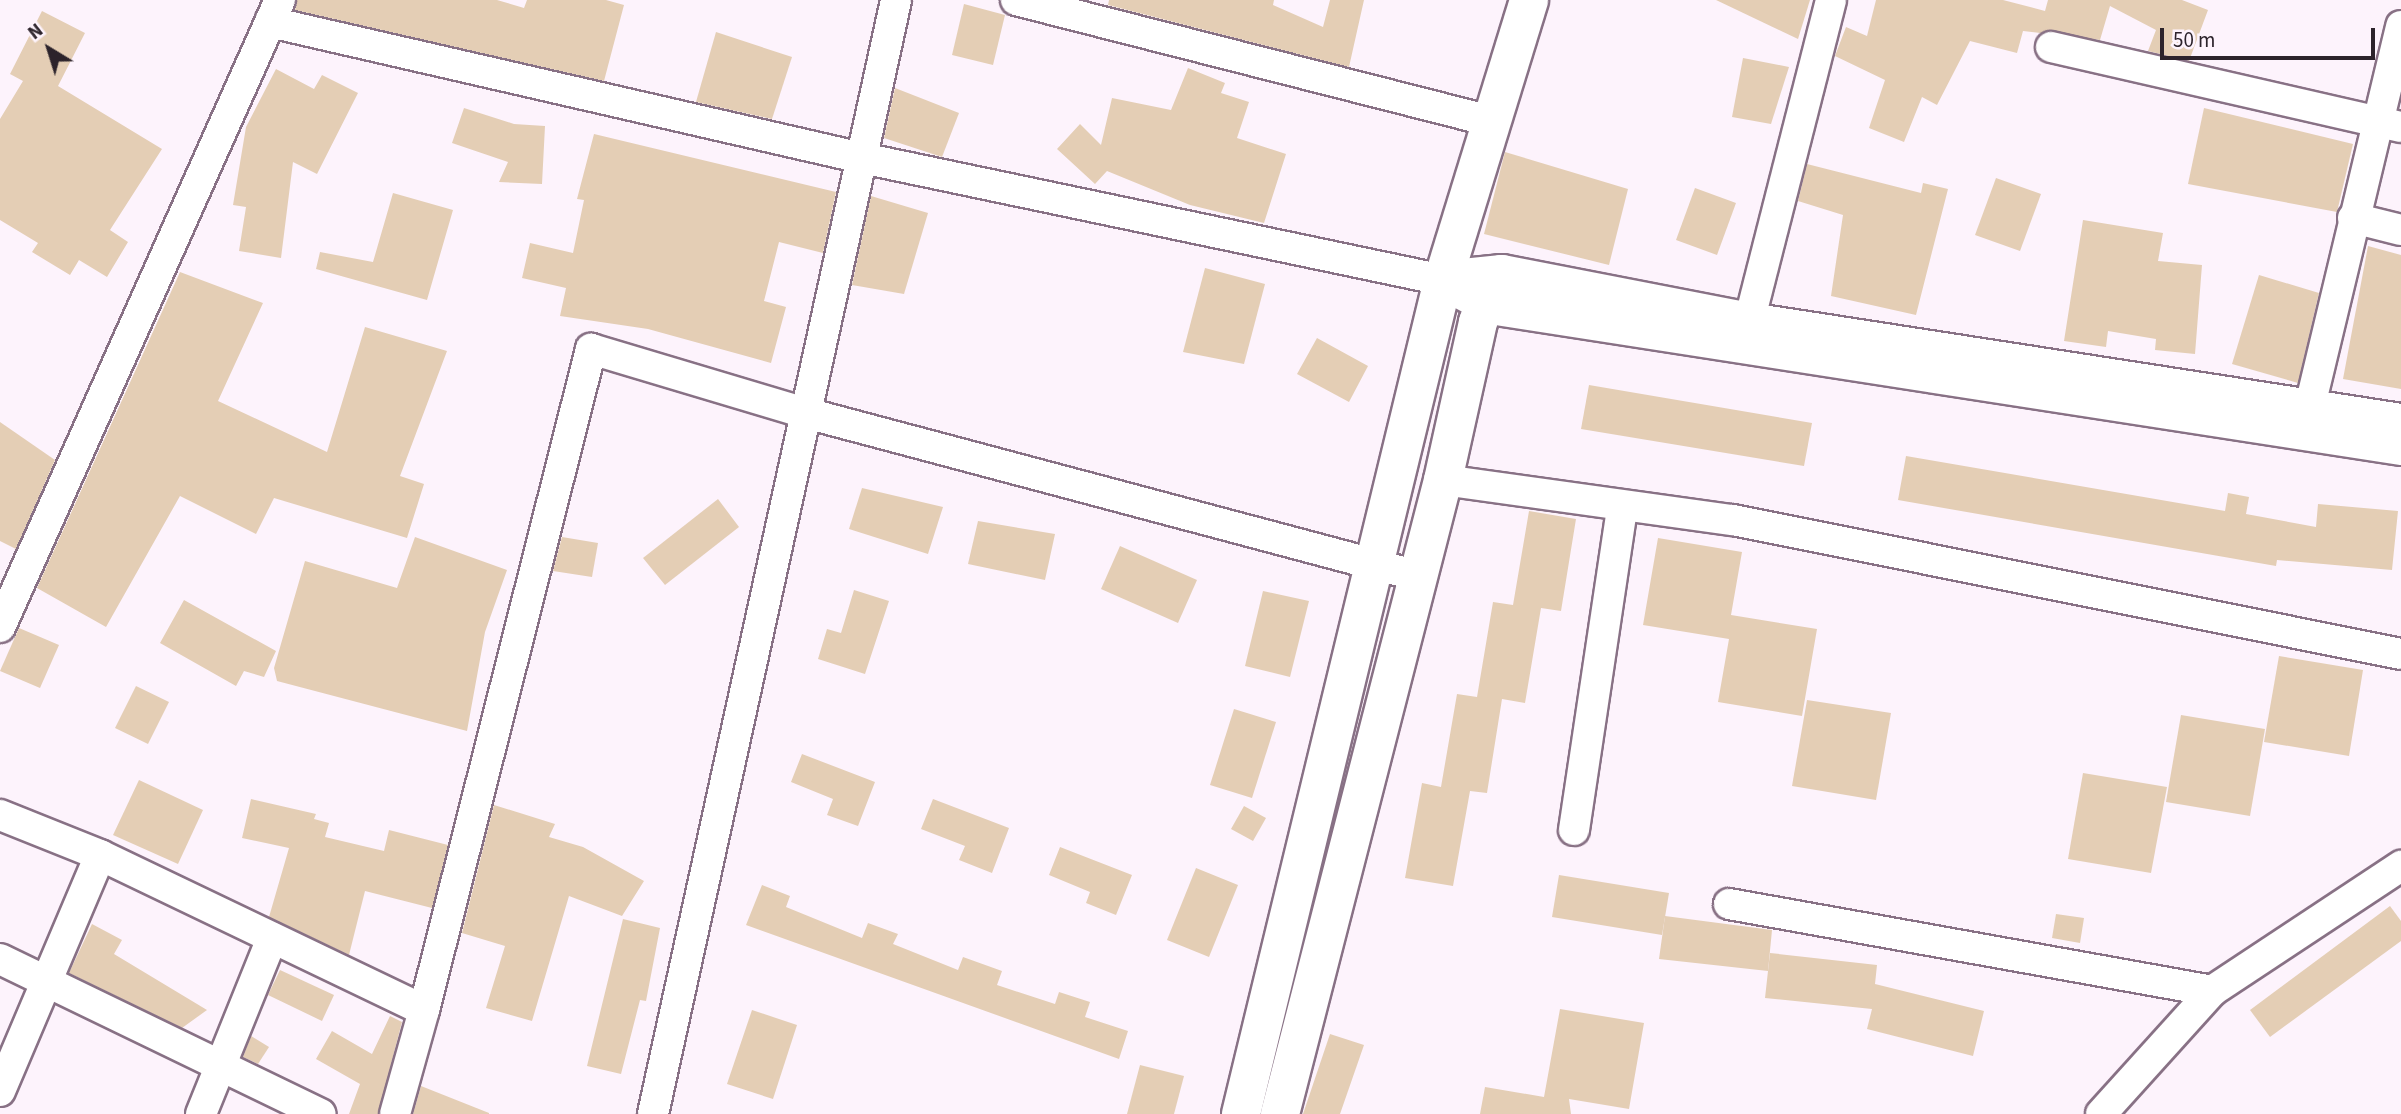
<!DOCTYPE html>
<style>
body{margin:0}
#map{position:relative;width:2401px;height:1114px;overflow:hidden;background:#fdf3fc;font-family:"Source Sans 3",sans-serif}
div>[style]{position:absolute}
.building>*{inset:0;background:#e4ceb5}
.roads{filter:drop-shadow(2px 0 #887185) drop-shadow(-2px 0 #887185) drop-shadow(0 2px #887185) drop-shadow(0 -2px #887185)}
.minor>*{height:30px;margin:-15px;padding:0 15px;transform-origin:15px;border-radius:15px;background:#fff}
.tertiary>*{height:38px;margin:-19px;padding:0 19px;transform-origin:19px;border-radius:19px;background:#fff}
span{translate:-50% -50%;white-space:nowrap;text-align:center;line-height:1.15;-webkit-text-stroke:6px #fdf3fc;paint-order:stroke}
.north{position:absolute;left:14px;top:14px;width:70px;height:70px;-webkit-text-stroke:5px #fdf3fc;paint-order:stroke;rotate:322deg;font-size:19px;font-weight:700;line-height:28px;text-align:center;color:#2c232b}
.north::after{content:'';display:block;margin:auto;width:24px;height:32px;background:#2c232b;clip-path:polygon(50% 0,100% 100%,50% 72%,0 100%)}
.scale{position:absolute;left:2160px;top:28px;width:215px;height:32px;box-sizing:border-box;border:4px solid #2c232b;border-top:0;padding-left:9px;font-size:21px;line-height:24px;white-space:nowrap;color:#2c232b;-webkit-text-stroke:5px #fdf3fc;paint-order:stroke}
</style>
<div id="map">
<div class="building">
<div style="clip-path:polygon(297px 0,497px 0,524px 8px,527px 0,606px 0,624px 5px,604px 81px,295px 10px)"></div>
<div style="clip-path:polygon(1109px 0,1274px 0,1273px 5px,1323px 27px,1330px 0,1364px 0,1349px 67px,1108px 5px)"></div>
<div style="clip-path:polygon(1716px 0,1810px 0,1798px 39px)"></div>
<div style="clip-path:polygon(1876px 0,2003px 0,2045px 11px,2048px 0,2182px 0,2208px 10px,2189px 61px,2148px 51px,2156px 30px,2110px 6px,2100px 40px,2023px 31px,2017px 53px,1970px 41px,1937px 105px,1922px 97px,1904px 142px,1869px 128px,1885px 80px,1835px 56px,1846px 27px,1867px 36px)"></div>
<div style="clip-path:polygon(964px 4px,1005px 15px,993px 65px,952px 55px)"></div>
<div style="clip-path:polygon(42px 11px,85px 33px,58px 86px,162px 149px,110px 230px,128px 242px,107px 277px,79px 260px,70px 275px,32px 252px,38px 243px,0 220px,0 119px,23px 81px,10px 74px)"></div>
<div style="clip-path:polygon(716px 32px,792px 57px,772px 119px,696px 102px)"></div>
<div style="clip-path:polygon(1743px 58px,1789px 67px,1771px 124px,1732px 117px)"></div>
<div style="clip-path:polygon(1188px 68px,1225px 83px,1221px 93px,1249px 102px,1237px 138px,1286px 154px,1264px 223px,1190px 205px,1107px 171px,1095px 184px,1057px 149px,1080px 124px,1101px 145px,1112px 98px,1171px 110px)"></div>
<div style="clip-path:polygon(276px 69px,314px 89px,322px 75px,358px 93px,317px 174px,293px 162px,281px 258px,239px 251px,246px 207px,233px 205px,246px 127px)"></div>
<div style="clip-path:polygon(895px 88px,959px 113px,942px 157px,884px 138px)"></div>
<div style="clip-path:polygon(464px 108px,514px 124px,545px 126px,542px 184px,499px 182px,508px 162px,452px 143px)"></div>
<div style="clip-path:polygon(2204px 108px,2353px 144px,2337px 212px,2188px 184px)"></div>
<div style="clip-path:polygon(594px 134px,836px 192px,823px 253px,779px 242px,764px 301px,786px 307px,771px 363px,648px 329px,560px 316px,566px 288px,522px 278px,530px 243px,573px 253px,584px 200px,577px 199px)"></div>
<div style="clip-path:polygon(1505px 152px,1628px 189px,1609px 265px,1484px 234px)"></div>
<div style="clip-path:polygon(1807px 164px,1921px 193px,1923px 183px,1948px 189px,1916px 315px,1831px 296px,1843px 215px,1798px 201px)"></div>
<div style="clip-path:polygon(1996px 178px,2041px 194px,2020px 251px,1975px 235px)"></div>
<div style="clip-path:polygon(1695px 188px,1736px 203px,1717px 255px,1676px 240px)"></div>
<div style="clip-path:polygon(393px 193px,453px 210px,427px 300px,316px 269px,320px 252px,373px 262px)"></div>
<div style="clip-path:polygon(871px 196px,928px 213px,904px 294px,852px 285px)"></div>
<div style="clip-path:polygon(2083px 220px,2163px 233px,2158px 261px,2202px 265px,2195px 354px,2155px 350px,2156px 339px,2108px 331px,2106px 347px,2064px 341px)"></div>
<div style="clip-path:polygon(2368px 246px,2401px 255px,2401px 389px,2343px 379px)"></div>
<div style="clip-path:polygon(1205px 268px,1265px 284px,1244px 364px,1183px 352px)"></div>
<div style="clip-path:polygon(180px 272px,263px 303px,218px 401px,327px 452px,365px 327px,447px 351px,400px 476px,424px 484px,407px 538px,274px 498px,256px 534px,180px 496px,106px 627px,37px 588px)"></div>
<div style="clip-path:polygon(2259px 275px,2319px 293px,2298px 383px,2232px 364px)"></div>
<div style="clip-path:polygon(1317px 338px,1368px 366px,1349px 402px,1297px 374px)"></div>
<div style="clip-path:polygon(1589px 385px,1812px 423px,1804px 466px,1581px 429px)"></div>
<div style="clip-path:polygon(0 422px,55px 460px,16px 549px,0 541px)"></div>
<div style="clip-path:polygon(1906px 456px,2225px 511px,2228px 493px,2249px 497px,2246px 514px,2316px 527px,2318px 504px,2398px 511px,2392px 570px,2277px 560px,2276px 566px,1898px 500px)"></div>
<div style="clip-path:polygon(862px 488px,943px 507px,928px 554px,849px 529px)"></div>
<div style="clip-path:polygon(718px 499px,739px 527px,665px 585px,643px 558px)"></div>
<div style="clip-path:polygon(1529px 511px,1576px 519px,1561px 611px,1541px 608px,1525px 703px,1502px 699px,1487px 793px,1470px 791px,1453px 886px,1405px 878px,1422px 783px,1441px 787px,1457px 694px,1477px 697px,1493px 602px,1513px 605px)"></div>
<div style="clip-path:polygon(978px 521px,1055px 534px,1045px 580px,968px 564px)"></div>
<div style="clip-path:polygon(415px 537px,507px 570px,485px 632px,467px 731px,277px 681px,274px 668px,305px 561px,397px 588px)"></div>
<div style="clip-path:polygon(562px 537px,598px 543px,592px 577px,553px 571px)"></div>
<div style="clip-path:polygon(1658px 538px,1742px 552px,1731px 615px,1817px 629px,1802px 716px,1718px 702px,1729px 639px,1643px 625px)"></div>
<div style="clip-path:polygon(1120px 546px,1197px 580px,1178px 623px,1101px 589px)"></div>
<div style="clip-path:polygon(854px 590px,889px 601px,865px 674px,818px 659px,827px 629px,841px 633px)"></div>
<div style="clip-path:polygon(1263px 591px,1309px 601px,1290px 677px,1245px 666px)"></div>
<div style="clip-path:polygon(184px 600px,276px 651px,264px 677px,244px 671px,236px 686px,160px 643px)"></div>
<div style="clip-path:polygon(19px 628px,59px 645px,40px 688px,0 671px)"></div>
<div style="clip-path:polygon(2279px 656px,2363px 670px,2349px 756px,2264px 742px)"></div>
<div style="clip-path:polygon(136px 686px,169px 702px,148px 744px,115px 728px)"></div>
<div style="clip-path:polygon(1807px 700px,1891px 713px,1876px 800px,1792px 786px)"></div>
<div style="clip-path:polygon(1234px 709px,1276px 722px,1252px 798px,1210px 785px)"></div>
<div style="clip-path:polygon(2181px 715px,2265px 729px,2250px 816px,2166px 802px)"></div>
<div style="clip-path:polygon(802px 754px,875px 782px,858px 826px,827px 815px,833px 799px,791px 782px)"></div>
<div style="clip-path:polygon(2083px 773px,2167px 787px,2151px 873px,2068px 859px)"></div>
<div style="clip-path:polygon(139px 780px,203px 810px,178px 864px,113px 835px)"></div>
<div style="clip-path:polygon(251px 799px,316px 814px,314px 819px,329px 823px,325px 837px,384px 851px,389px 830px,448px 845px,432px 908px,365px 891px,349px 955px,269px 917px,289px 848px,242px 838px)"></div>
<div style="clip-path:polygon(933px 799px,1009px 828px,992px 873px,959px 860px,965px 846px,921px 829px)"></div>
<div style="clip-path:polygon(494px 805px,555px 824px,549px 837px,583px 847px,644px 881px,622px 916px,569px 896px,532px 1021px,486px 1008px,505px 946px,462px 933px)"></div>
<div style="clip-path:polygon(1244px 806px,1266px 818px,1253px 841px,1231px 829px)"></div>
<div style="clip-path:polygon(1060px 847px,1132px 875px,1116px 915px,1086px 903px,1090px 892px,1049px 875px)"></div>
<div style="clip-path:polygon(1196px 868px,1238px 885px,1209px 957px,1167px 940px)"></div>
<div style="clip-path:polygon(1559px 875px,1669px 893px,1662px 935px,1552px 917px)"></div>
<div style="clip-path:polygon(762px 885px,790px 896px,786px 907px,862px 938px,868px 923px,898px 934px,893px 944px,958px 970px,963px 957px,1002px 971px,997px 985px,1055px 1004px,1059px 992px,1090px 1002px,1085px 1017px,1128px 1031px,1119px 1059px,746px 925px)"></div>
<div style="clip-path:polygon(2390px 906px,2401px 921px,2401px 941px,2270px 1037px,2250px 1010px)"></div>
<div style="clip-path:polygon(2056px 914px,2084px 918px,2080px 943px,2052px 938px)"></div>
<div style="clip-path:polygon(1665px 916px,1772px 930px,1768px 971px,1659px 959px)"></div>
<div style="clip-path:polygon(623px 919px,660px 928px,646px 1001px,640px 1000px,621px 1074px,587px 1066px)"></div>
<div style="clip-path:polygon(92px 924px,122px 940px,114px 954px,207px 1010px,182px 1028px,69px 973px)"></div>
<div style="clip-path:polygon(1770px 953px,1877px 965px,1875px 984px,1984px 1011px,1973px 1056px,1867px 1029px,1872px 1009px,1765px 998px)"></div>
<div style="clip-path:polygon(280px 970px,334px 995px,322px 1021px,268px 995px)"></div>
<div style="clip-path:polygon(1560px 1009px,1644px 1023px,1629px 1109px,1569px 1099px,1571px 1114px,1480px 1114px,1485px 1087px,1544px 1097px)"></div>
<div style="clip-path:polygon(752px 1010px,797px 1025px,773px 1099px,727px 1084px)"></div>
<div style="clip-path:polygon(390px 1016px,402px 1022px,378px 1114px,349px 1114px,360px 1084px,316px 1059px,332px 1031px,372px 1054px)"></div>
<div style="clip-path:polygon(1330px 1034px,1364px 1045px,1340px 1114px,1303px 1114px)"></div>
<div style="clip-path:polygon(251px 1036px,269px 1047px,258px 1064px,243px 1057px)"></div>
<div style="clip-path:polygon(1140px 1065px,1184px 1076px,1174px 1114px,1127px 1114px)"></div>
<div style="clip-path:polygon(421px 1086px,489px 1113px,489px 1114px,413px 1114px)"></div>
</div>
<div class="roads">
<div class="minor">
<div style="left:1016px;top:0;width:491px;rotate:14.3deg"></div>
<div style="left:270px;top:22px;width:607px;rotate:12.94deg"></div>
<div style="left:862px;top:158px;width:594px;rotate:11.86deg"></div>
<div style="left:2051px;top:47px;width:359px;rotate:12.9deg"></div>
<div style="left:2353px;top:218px;width:49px;rotate:14deg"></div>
<div style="left:1749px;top:322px;width:332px;rotate:-75.7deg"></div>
<div style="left:2309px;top:410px;width:395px;rotate:-76.5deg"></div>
<div style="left:1443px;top:480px;width:293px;rotate:7.9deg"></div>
<div style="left:1733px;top:520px;width:681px;rotate:11.34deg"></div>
<div style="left:0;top:627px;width:687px;rotate:-65.94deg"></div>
<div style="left:0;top:815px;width:108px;rotate:21.8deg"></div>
<div style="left:100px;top:855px;width:359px;rotate:25.6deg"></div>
<div style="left:424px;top:1010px;width:108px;rotate:105.6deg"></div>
<div style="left:1574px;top:830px;width:325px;rotate:-81.5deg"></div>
<div style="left:1729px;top:904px;width:491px;rotate:10.2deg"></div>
<div style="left:0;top:959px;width:356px;rotate:25.8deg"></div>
<div style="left:424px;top:1010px;width:682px;rotate:-75.82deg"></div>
<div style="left:591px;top:349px;width:224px;rotate:16.6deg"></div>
<div style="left:806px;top:413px;width:633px;rotate:14.91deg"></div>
<div style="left:0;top:1091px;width:256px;rotate:-67deg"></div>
<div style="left:201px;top:1114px;width:190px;rotate:-68deg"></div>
<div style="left:653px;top:1114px;width:1140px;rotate:-77.69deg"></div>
<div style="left:2101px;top:1114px;width:166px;rotate:-47.9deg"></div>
<div style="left:2212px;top:991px;width:227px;rotate:-33.5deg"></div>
</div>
<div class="tertiary">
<div style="left:2401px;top:423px;width:660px;rotate:-171.19deg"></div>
<div style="left:1749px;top:322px;width:252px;rotate:-169deg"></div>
<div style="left:1502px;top:274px;width:59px;rotate:174.2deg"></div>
<div style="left:1443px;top:280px;width:53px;rotate:28deg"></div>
<div style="left:1490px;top:305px;width:922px;rotate:8.8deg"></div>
<div style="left:1241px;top:1114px;width:858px;rotate:-76.38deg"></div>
<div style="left:1443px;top:280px;width:293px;rotate:-72.9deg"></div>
<div style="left:1280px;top:1114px;width:655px;rotate:-75.58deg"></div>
<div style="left:1443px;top:480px;width:162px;rotate:-77.5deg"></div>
<div style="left:1478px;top:322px;width:46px;rotate:-69.6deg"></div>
</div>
</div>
<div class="north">N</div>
<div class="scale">50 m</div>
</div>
